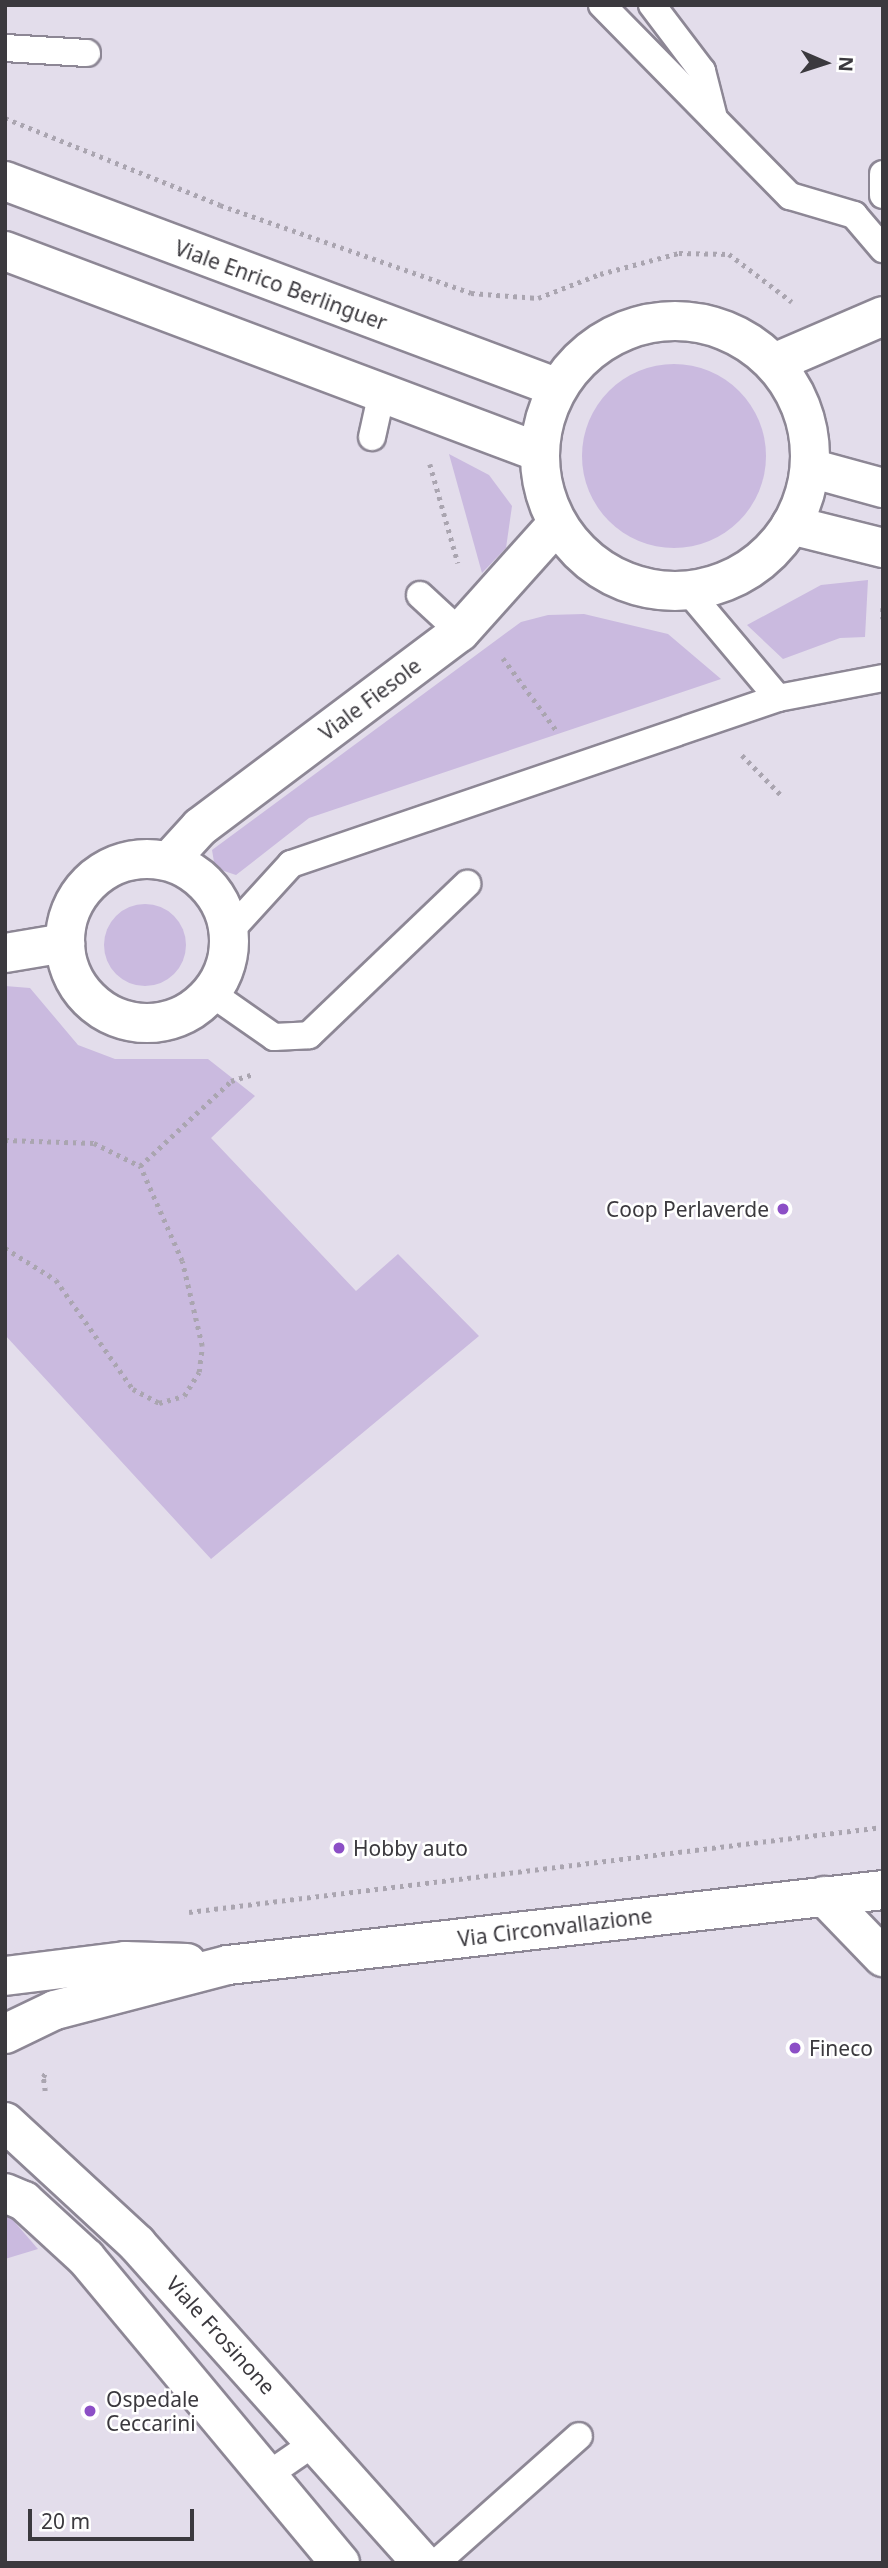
<!DOCTYPE html>
<style>
body{margin:0}
#map{position:relative;width:888px;height:2568px;overflow:hidden;background:#e3ddeb;font-family:"Noto Sans",sans-serif}
div>[style]{position:absolute}
.green>*{inset:0;background:#cabadf}
.round{border-radius:50%}
.path>*{height:4.5px;margin-top:-2.25px;transform-origin:0;background:repeating-linear-gradient(90deg,#aaa5b0 0 3.5px,transparent 0 8.5px)}
.roads{filter:drop-shadow(2px 0 #8d8795) drop-shadow(-2px 0 #8d8795) drop-shadow(0 2px #8d8795) drop-shadow(0 -2px #8d8795)}
.lane>*{height:26px;margin:-13px;padding:0 13px;transform-origin:13px;border-radius:13px;background:#fff}
.street>*{height:38px;margin:-19px;padding:0 19px;transform-origin:19px;border-radius:19px;background:#fff}
.street>.ring{margin:-19px;padding:0;box-sizing:content-box;background:none;border:38px solid #fff;border-radius:50%}
.secondary>*{height:38px;margin:-19px;padding:0 19px;transform-origin:19px;border-radius:19px;background:#fff}
.secondary>.ring{margin:-19px;padding:0;box-sizing:content-box;background:none;border:38px solid #fff;border-radius:50%}
.primary>*{height:38px;margin:-19px;padding:0 19px;transform-origin:19px;border-radius:19px;background:#fff}
.dots>*{width:19px;height:19px;translate:-50% -50%;box-sizing:border-box;border:4px solid #fff;border-radius:50%}
span{translate:-50% -50%;white-space:nowrap;text-align:center;line-height:1.15;-webkit-text-stroke:5px #fff;paint-order:stroke}
.street-label{font-size:21px;color:#3b393e}
.poi-label{font-size:21px;color:#3b393e}
.right{translate:-100% -50%;text-align:right}
.left{translate:0 -50%;text-align:left}
.frame{position:absolute;inset:0;border:7px solid #3b393e;pointer-events:none}
.north{position:absolute;left:790px;top:28px;width:70px;height:70px;-webkit-text-stroke:5px #fff;paint-order:stroke;rotate:93deg;font-size:19px;font-weight:700;line-height:28px;text-align:center;color:#3b393e}
.north::after{content:'';display:block;margin:auto;width:24px;height:32px;background:#3b393e;clip-path:polygon(50% 0,100% 100%,50% 72%,0 100%)}
.scale{position:absolute;left:28px;top:2509px;width:166px;height:32px;box-sizing:border-box;border:4px solid #3b393e;border-top:0;padding-left:9px;font-size:21px;line-height:24px;white-space:nowrap;color:#3b393e;-webkit-text-stroke:5px #fff;paint-order:stroke}
</style>
<div id="map">
<div class="green">
<div class="round" style="left:582px;top:364px;width:184px;height:184px"></div>
<div style="clip-path:polygon(449px 454px,489px 475px,512px 506px,506px 548px,482px 573px)"></div>
<div style="clip-path:polygon(868px 580px,865px 637px,840px 638px,783px 659px,747px 625px,821px 585px)"></div>
<div style="clip-path:polygon(584px 614px,668px 634px,721px 679px,309px 818px,236px 875px,215px 868px,212px 850px,521px 622px,548px 615px)"></div>
<div class="round" style="left:104px;top:904px;width:82px;height:82px"></div>
<div style="clip-path:polygon(5px 986px,30px 988px,78px 1045px,115px 1059px,208px 1059px,255px 1096px,211px 1138px,356px 1291px,398px 1254px,479px 1336px,211px 1559px,5px 1335px)"></div>
<div style="clip-path:polygon(5px 2215px,12px 2219px,38px 2249px,5px 2259px)"></div>
</div>
<div class="path">
<div style="left:5px;top:118px;width:232px;rotate:22deg"></div>
<div style="left:220px;top:205px;width:266px;rotate:19.3deg"></div>
<div style="left:471px;top:293px;width:67px;rotate:4.3deg"></div>
<div style="left:538px;top:298px;width:66px;rotate:-21.2deg"></div>
<div style="left:600px;top:274px;width:82px;rotate:-14.9deg"></div>
<div style="left:679px;top:253px;width:50px;rotate:1.1deg"></div>
<div style="left:729px;top:254px;width:79px;rotate:37.3deg"></div>
<div style="left:430px;top:464px;width:103px;rotate:74.2deg"></div>
<div style="left:883px;top:608px;width:11px;rotate:90deg"></div>
<div style="left:503px;top:658px;width:89px;rotate:53.6deg"></div>
<div style="left:742px;top:755px;width:56px;rotate:45.7deg"></div>
<div style="left:5px;top:1140px;width:89px;rotate:1.9deg"></div>
<div style="left:94px;top:1143px;width:51px;rotate:26.6deg"></div>
<div style="left:140px;top:1166px;width:125px;rotate:-43deg"></div>
<div style="left:231px;top:1081px;width:24px;rotate:-17deg"></div>
<div style="left:5px;top:1248px;width:60px;rotate:32.1deg"></div>
<div style="left:56px;top:1280px;width:133px;rotate:54.8deg"></div>
<div style="left:133px;top:1389px;width:30px;rotate:28deg"></div>
<div style="left:159px;top:1403px;width:26px;rotate:-16deg"></div>
<div style="left:184px;top:1396px;width:28px;rotate:-58deg"></div>
<div style="left:199px;top:1372px;width:26px;rotate:-83deg"></div>
<div style="left:202px;top:1346px;width:87px;rotate:-103.2deg"></div>
<div style="left:182px;top:1261px;width:104px;rotate:-113.9deg"></div>
<div style="left:189px;top:1912px;width:699px;rotate:-6.98deg"></div>
<div style="left:45px;top:2091px;width:14px;rotate:-98deg"></div>
<div style="left:43px;top:2077px;width:8px;rotate:-60deg"></div>
</div>
<div class="roads">
<div class="lane">
<div style="left:602px;top:5px;width:268px;rotate:45.5deg"></div>
<div style="left:790px;top:196px;width:67px;rotate:16.5deg"></div>
<div style="left:854px;top:215px;width:45px;rotate:49.5deg"></div>
<div style="left:652px;top:5px;width:83px;rotate:52.9deg"></div>
<div style="left:702px;top:71px;width:49px;rotate:75.7deg"></div>
<div style="left:5px;top:48px;width:82px;rotate:3.5deg"></div>
<div style="left:883px;top:174px;width:21px;rotate:90deg"></div>
<div style="left:372px;top:437px;width:46px;rotate:-77.5deg"></div>
<div style="left:688px;top:591px;width:140px;rotate:49.9deg"></div>
<div style="left:778px;top:698px;width:107px;rotate:-10.8deg"></div>
<div style="left:420px;top:595px;width:54px;rotate:42.8deg"></div>
<div style="left:229px;top:932px;width:92px;rotate:-47.6deg"></div>
<div style="left:291px;top:864px;width:515px;rotate:-18.82deg"></div>
<div style="left:211px;top:993px;width:77px;rotate:34.9deg"></div>
<div style="left:274px;top:1037px;width:35px;rotate:-3deg"></div>
<div style="left:309px;top:1035px;width:219px;rotate:-43.7deg"></div>
<div style="left:265px;top:2477px;width:63px;rotate:-34.7deg"></div>
<div style="left:436px;top:2563px;width:191px;rotate:-41.6deg"></div>
</div>
<div class="street">
<div style="left:774px;top:363px;width:119px;rotate:-23.3deg"></div>
<div class="ring" style="left:65px;top:859px;width:126px;height:126px"></div>
<div style="left:169px;top:861px;width:46px;rotate:-47.6deg"></div>
<div style="left:200px;top:827px;width:325px;rotate:-36.9deg"></div>
<div style="left:460px;top:632px;width:145px;rotate:-48.1deg"></div>
<div style="left:5px;top:953px;width:61px;rotate:-9.5deg"></div>
<div style="left:824px;top:1896px;width:85px;rotate:46deg"></div>
</div>
<div class="secondary">
<div style="left:5px;top:181px;width:590px;rotate:20.52deg"></div>
<div style="left:5px;top:251px;width:571px;rotate:20.63deg"></div>
<div class="ring" style="left:540px;top:321px;width:232px;height:232px"></div>
<div style="left:810px;top:468px;width:76px;rotate:15.3deg"></div>
<div style="left:791px;top:525px;width:95px;rotate:14deg"></div>
<div style="left:5px;top:2122px;width:180px;rotate:42.7deg"></div>
<div style="left:137px;top:2244px;width:428px;rotate:48.2deg"></div>
<div style="left:5px;top:2193px;width:21px;rotate:23deg"></div>
<div style="left:24px;top:2201px;width:84px;rotate:42.6deg"></div>
<div style="left:86px;top:2258px;width:397px;rotate:50.2deg"></div>
</div>
<div class="primary">
<div style="left:5px;top:1976px;width:121px;rotate:-7.1deg"></div>
<div style="left:125px;top:1961px;width:62px;rotate:1.8deg"></div>
<div style="left:5px;top:2034px;width:55px;rotate:-25.6deg"></div>
<div style="left:55px;top:2010px;width:179px;rotate:-14.6deg"></div>
<div style="left:228px;top:1965px;width:659px;rotate:-6.53deg"></div>
</div>
</div>
<div class="dots">
<div style="left:783px;top:1209px;background:#8c4fc6"></div>
<div style="left:339px;top:1848px;background:#8c4fc6"></div>
<div style="left:795px;top:2048px;background:#8c4fc6"></div>
<div style="left:90px;top:2411px;background:#8c4fc6"></div>
</div>
<div class="street-label">
<span style="left:281px;top:285px;rotate:20deg">Viale Enrico Berlinguer</span>
<span style="left:370px;top:699px;rotate:-37deg">Viale Fiesole</span>
<span style="left:555px;top:1927px;rotate:-7deg">Via Circonvallazione</span>
<span style="left:221px;top:2335px;rotate:48deg">Viale Frosinone</span>
</div>
<div class="poi-label">
<span class="right" style="left:769px;top:1209px">Coop Perlaverde</span>
<span class="left" style="left:353px;top:1848px">Hobby auto</span>
<span class="left" style="left:809px;top:2048px">Fineco</span>
<span class="left" style="left:106px;top:2411px">Ospedale<br>Ceccarini</span>
</div>
<div class="frame"></div>
<div class="north">N</div>
<div class="scale">20 m</div>
</div>
